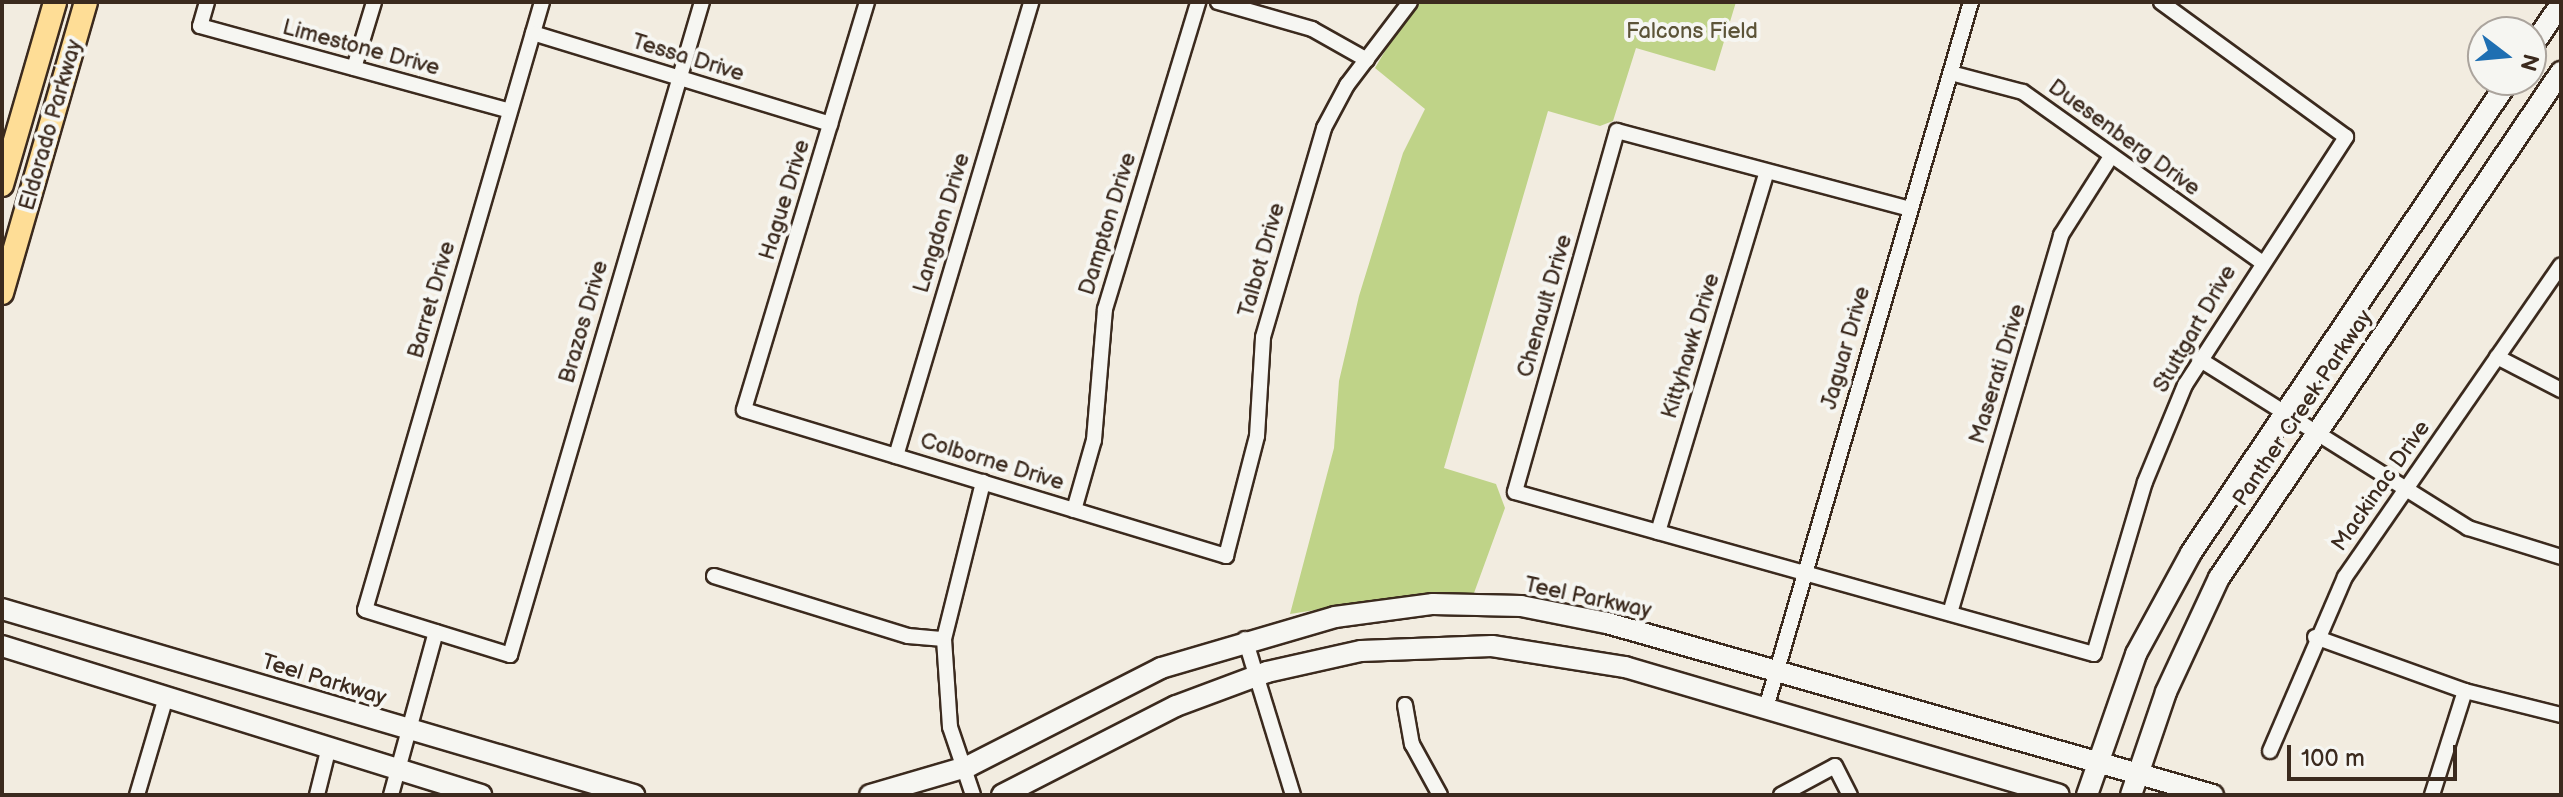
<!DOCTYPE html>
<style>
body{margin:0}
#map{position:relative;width:2563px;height:797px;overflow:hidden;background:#f2ece0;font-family:"Balsamiq Sans",sans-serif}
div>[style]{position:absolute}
.green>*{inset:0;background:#bfd388}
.roads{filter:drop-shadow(2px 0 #3b2a1e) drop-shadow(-2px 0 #3b2a1e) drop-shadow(0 2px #3b2a1e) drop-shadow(0 -2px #3b2a1e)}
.street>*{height:14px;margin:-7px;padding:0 7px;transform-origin:7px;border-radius:7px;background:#f6f6f2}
.secondary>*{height:20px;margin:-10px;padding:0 10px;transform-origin:10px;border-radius:10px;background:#f6f6f2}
.primary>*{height:22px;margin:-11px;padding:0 11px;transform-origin:11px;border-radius:11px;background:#fedd96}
span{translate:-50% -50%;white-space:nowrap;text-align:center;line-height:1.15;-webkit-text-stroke:8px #f6f6f2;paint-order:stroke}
.park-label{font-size:22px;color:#5c5438}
.street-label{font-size:22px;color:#3b2a1e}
.frame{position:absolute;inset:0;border:4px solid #3b2a1e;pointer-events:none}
.north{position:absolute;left:2467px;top:16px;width:80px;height:80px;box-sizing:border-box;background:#f6f6f2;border:2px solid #aba49d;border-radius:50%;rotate:106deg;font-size:22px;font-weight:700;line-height:32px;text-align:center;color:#3b2a1e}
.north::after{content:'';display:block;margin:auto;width:28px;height:36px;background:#1f6fb2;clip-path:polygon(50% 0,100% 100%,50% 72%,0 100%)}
.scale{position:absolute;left:2287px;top:745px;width:170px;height:36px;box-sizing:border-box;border:4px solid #3b2a1e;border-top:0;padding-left:10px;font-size:24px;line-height:28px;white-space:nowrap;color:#3b2a1e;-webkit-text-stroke:6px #f6f6f2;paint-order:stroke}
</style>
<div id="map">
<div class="green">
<div style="clip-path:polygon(1414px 2px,1736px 2px,1715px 71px,1636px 48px,1613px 121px,1600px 126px,1548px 111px,1444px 468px,1496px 484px,1505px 508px,1474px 593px,1423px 593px,1290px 614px,1334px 448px,1339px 381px,1359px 296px,1403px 153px,1425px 109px,1375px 68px)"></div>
</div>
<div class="roads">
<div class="street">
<div style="left:207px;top:2px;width:25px;rotate:106deg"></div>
<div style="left:200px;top:26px;width:321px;rotate:15.3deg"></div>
<div style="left:542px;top:2px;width:633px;rotate:106.23deg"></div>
<div style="left:365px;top:610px;width:152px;rotate:17.2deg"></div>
<div style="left:510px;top:655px;width:681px;rotate:-73.62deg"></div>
<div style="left:867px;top:2px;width:426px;rotate:106.8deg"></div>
<div style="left:744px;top:410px;width:504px;rotate:16.85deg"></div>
<div style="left:1226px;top:556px;width:124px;rotate:-75.5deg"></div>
<div style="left:1257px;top:436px;width:99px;rotate:-86.5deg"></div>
<div style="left:1263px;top:337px;width:218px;rotate:-73.7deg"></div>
<div style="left:1324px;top:128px;width:49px;rotate:-61.9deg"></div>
<div style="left:1347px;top:85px;width:104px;rotate:-52.8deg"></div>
<div style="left:1218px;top:2px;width:98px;rotate:16deg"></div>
<div style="left:1312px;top:29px;width:63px;rotate:29.4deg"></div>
<div style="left:533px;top:33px;width:311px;rotate:17deg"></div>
<div style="left:354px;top:68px;width:69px;rotate:-73.1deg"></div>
<div style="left:1951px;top:73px;width:74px;rotate:14.8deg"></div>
<div style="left:2023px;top:92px;width:292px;rotate:35.5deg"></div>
<div style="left:1910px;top:209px;width:303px;rotate:-165.1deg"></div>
<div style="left:1617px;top:131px;width:375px;rotate:105.8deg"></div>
<div style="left:1515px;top:492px;width:601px;rotate:15.63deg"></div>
<div style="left:2094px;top:654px;width:179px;rotate:-73.5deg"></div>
<div style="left:2145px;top:482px;width:105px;rotate:-67.6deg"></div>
<div style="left:2185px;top:385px;width:296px;rotate:-57deg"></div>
<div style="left:2346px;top:137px;width:229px;rotate:-143.9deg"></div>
<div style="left:2497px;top:357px;width:72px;rotate:27.3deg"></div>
<div style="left:2199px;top:359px;width:318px;rotate:32.1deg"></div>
<div style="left:2468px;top:528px;width:97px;rotate:17.3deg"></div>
<div style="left:896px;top:456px;width:474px;rotate:-73.4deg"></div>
<div style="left:1074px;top:510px;width:73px;rotate:-74.1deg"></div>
<div style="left:1094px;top:440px;width:131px;rotate:-85.2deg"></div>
<div style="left:1105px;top:309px;width:321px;rotate:-73.1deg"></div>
<div style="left:1658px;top:532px;width:374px;rotate:-73.2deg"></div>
<div style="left:714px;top:576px;width:203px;rotate:17.2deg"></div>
<div style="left:908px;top:636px;width:36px;rotate:5deg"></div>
<div style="left:1950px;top:613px;width:394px;rotate:-73.6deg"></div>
<div style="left:2061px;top:235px;width:91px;rotate:-57.5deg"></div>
<div style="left:2315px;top:637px;width:159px;rotate:19.8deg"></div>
<div style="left:2465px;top:691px;width:99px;rotate:14deg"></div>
<div style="left:1245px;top:639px;width:163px;rotate:72.9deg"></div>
<div style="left:1405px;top:705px;width:40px;rotate:80deg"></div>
<div style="left:1412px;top:744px;width:58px;rotate:61.2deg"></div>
<div style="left:1766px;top:708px;width:735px;rotate:-73.81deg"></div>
<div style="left:2270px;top:751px;width:189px;rotate:-66.7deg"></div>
<div style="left:2345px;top:577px;width:379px;rotate:-55.3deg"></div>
<div style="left:137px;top:795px;width:102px;rotate:-73.5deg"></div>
<div style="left:317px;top:795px;width:45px;rotate:-76deg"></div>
<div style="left:391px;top:795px;width:169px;rotate:-74.6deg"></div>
<div style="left:973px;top:795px;width:72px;rotate:-108.7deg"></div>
<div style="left:950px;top:727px;width:88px;rotate:-93.9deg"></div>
<div style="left:944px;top:639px;width:162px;rotate:-76deg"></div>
<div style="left:1781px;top:795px;width:61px;rotate:-28.2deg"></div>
<div style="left:1835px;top:766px;width:33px;rotate:63deg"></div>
<div style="left:2432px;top:795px;width:109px;rotate:-72.4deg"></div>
</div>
<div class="secondary">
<div style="left:2531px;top:48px;width:53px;rotate:-55.7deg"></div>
<div style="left:2px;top:609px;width:659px;rotate:16.4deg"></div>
<div style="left:2px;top:646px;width:502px;rotate:17.28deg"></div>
<div style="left:870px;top:795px;width:103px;rotate:-16.3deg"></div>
<div style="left:969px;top:766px;width:216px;rotate:-27deg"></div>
<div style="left:1161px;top:668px;width:181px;rotate:-16.3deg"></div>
<div style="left:1335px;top:617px;width:99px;rotate:-7.6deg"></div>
<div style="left:1433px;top:604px;width:88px;rotate:1.3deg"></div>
<div style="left:1521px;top:606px;width:88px;rotate:11.2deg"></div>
<div style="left:1607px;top:623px;width:630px;rotate:15.85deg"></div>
<div style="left:1002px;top:795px;width:195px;rotate:-27.1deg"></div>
<div style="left:1176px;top:706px;width:97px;rotate:-20.5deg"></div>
<div style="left:1267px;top:672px;width:96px;rotate:-12.6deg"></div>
<div style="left:1361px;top:651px;width:131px;rotate:-2.2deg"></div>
<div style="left:1492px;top:646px;width:135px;rotate:9deg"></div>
<div style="left:1625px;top:667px;width:452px;rotate:16.4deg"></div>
<div style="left:2087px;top:795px;width:149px;rotate:-70.8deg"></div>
<div style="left:2136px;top:654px;width:115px;rotate:-61.4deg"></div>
<div style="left:2191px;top:553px;width:570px;rotate:-56.09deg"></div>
<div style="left:2131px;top:795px;width:109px;rotate:-71.2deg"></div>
<div style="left:2166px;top:692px;width:126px;rotate:-65.1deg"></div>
<div style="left:2219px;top:578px;width:611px;rotate:-55.95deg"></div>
</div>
<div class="primary">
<div style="left:2px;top:185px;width:191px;rotate:-73.8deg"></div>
<div style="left:2px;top:293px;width:303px;rotate:-73.9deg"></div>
</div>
</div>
<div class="park-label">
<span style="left:1692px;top:32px">Falcons Field</span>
</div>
<div class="street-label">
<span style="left:361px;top:48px;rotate:15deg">Limestone Drive</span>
<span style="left:688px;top:58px;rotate:17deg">Tessa Drive</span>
<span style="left:51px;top:125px;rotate:-74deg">Eldorado Parkway</span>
<span style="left:2124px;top:138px;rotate:36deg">Duesenberg Drive</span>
<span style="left:785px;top:200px;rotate:-73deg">Hague Drive</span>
<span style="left:942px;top:223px;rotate:-73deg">Langdon Drive</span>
<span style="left:1108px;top:224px;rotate:-73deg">Dampton Drive</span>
<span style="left:1262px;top:260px;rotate:-74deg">Talbot Drive</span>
<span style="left:432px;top:300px;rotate:-74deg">Barret Drive</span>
<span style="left:1545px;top:306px;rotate:-74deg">Chenault Drive</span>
<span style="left:584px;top:322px;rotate:-74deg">Brazos Drive</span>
<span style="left:2195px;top:329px;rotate:-60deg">Stuttgart Drive</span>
<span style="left:1691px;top:346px;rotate:-73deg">Kittyhawk Drive</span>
<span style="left:1846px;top:348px;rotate:-74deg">Jaguar Drive</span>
<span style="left:1998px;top:374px;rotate:-73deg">Maserati Drive</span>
<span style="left:2303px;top:408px;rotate:-56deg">Panther Creek Parkway</span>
<span style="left:992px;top:462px;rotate:17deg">Colborne Drive</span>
<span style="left:2381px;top:486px;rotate:-55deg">Mackinac Drive</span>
<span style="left:1588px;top:598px;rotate:12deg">Teel Parkway</span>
<span style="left:324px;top:680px;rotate:17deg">Teel Parkway</span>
</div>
<div class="frame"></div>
<div class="north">N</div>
<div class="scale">100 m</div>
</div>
